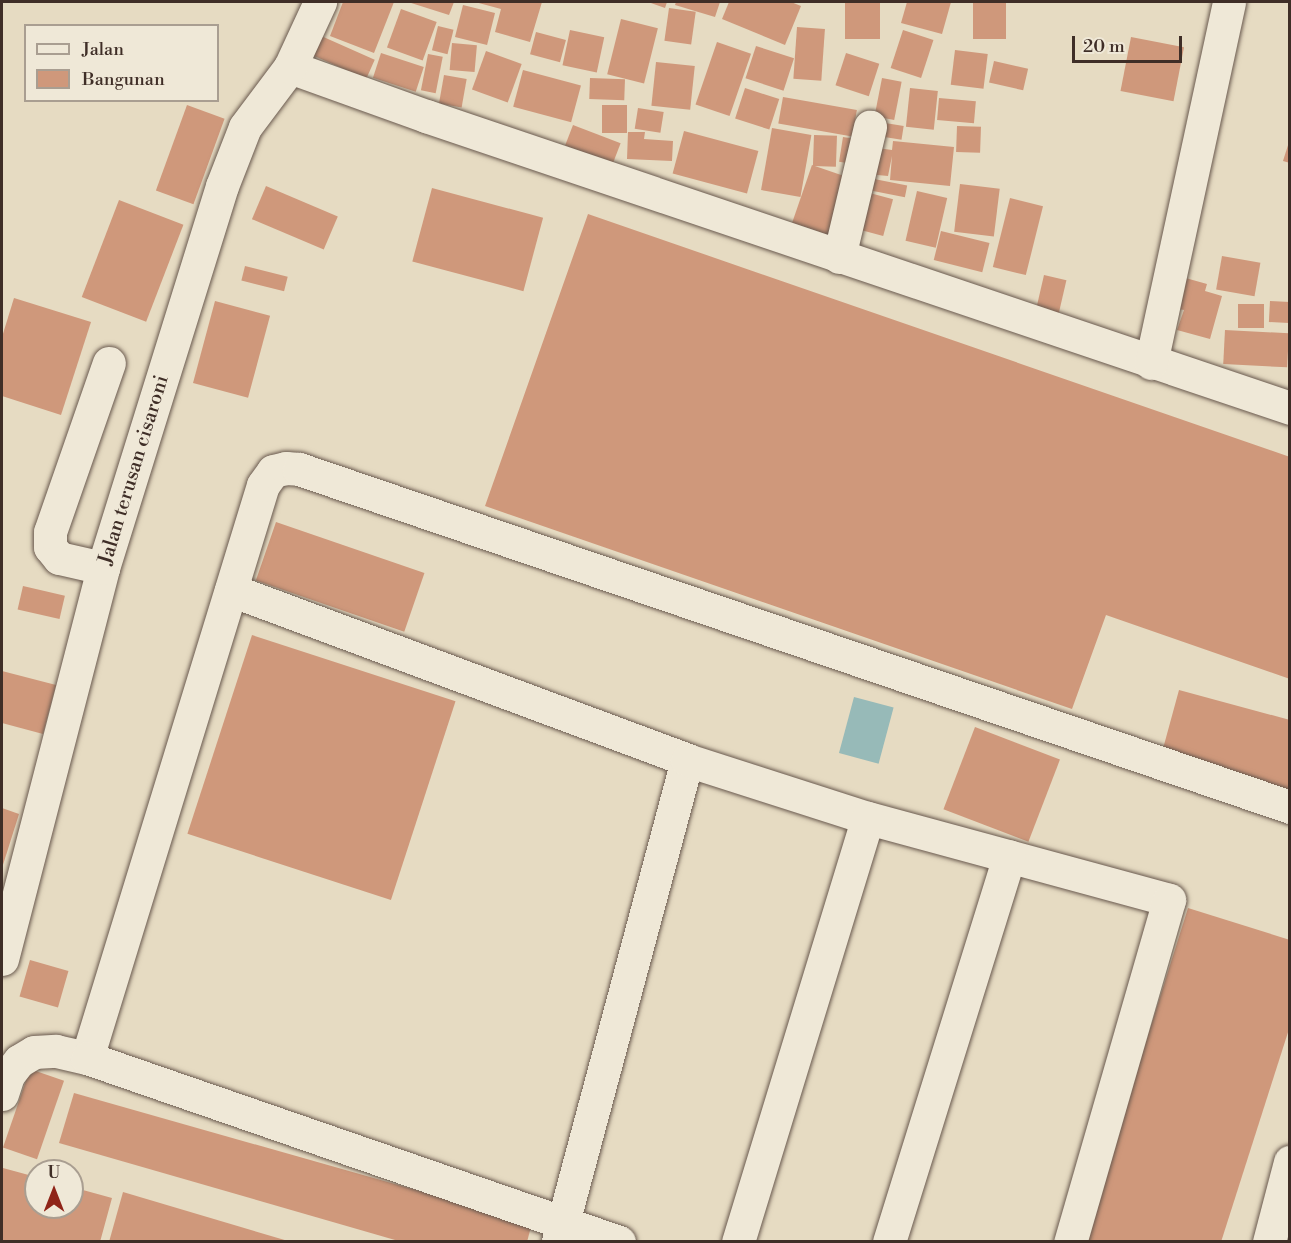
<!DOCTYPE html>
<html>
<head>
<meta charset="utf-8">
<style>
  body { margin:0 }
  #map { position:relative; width:1291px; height:1243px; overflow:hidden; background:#e6dbc2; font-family:"Libre Bodoni",serif }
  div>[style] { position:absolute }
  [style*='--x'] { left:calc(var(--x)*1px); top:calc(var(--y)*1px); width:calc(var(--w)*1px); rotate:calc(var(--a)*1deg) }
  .water>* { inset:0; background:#97bab8; transform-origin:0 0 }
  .building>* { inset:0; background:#cf987b; transform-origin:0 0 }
  .roads { filter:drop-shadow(0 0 2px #69594e) drop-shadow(0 0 2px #69594e) }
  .minor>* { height:33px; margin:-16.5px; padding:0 16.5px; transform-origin:16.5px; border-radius:16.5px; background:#efe8d7 }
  span { translate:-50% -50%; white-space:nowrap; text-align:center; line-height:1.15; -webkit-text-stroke:5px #efe8d7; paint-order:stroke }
  .street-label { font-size:20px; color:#3f2e27 }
  .frame { position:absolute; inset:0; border:3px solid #3f2e27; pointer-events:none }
  .legend { position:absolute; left:24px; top:24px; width:195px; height:78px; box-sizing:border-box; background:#efe8d7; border:2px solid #a99e91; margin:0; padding:8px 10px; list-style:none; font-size:18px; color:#3f2e27 }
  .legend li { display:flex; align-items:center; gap:12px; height:30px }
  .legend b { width:30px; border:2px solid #a99e91 }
  .north { position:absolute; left:24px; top:1159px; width:60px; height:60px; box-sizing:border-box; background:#efe8d7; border:2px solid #a99e91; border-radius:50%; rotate:0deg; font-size:16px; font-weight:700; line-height:24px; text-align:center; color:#3f2e27 }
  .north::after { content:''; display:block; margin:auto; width:21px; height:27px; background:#8f2418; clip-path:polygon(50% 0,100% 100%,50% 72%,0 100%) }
  .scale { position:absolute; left:1072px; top:36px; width:110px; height:27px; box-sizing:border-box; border:3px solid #3f2e27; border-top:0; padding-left:8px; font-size:18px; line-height:21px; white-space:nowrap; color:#3f2e27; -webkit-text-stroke:4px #efe8d7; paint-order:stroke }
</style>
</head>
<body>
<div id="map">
  <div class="water">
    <div style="left:854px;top:697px;width:41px;height:58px;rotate:15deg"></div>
  </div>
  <div class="building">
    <div style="clip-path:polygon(343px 2px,394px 2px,374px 53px,330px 36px)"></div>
    <div style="clip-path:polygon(408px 2px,454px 2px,449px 15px)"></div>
    <div style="clip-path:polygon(475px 2px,542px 2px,530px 42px,495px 32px,501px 9px)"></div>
    <div style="clip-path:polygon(648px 2px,667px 2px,665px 8px)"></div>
    <div style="clip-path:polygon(676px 2px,720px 2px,715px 17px,675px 5px)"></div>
    <div style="clip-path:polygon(729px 2px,791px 2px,801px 6px,785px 45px,722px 19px)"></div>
    <div style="left:845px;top:2px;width:35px;height:37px"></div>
    <div style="clip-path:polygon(907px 2px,951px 2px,942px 34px,901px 23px)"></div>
    <div style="left:973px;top:2px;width:33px;height:37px"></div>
    <div style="left:463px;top:5px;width:33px;height:33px;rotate:14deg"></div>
    <div style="left:669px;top:8px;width:27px;height:33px;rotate:8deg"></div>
    <div style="left:401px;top:9px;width:38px;height:41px;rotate:20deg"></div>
    <div style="left:621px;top:19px;width:38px;height:57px;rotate:14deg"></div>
    <div style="left:438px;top:26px;width:16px;height:25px;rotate:14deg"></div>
    <div style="left:797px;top:27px;width:28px;height:52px;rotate:4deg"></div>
    <div style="left:570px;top:30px;width:35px;height:36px;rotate:12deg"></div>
    <div style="left:903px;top:30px;width:32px;height:40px;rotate:18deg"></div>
    <div style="left:536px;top:32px;width:31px;height:23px;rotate:15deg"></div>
    <div style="left:319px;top:35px;width:61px;height:21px;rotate:24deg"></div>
    <div style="left:1131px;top:37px;width:54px;height:55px;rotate:11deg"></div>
    <div style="left:717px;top:42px;width:36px;height:66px;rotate:19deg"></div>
    <div style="left:452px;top:43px;width:25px;height:27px;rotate:5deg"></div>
    <div style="left:756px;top:46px;width:40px;height:34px;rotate:18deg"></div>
    <div style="left:955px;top:50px;width:33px;height:35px;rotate:7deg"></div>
    <div style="left:486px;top:51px;width:38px;height:41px;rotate:20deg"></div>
    <div style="left:381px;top:53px;width:45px;height:26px;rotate:18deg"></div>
    <div style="left:846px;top:53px;width:35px;height:34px;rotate:18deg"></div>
    <div style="left:428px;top:54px;width:15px;height:37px;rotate:11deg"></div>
    <div style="left:994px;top:61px;width:35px;height:22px;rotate:13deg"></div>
    <div style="left:656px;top:62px;width:39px;height:44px;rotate:6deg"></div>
    <div style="left:523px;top:70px;width:60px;height:38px;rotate:15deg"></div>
    <div style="left:444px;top:75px;width:23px;height:29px;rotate:10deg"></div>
    <div style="left:590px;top:78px;width:35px;height:21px;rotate:2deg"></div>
    <div style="left:882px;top:78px;width:20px;height:39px;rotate:11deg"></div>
    <div style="left:745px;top:88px;width:36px;height:32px;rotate:18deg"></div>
    <div style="left:910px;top:88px;width:28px;height:39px;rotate:6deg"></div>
    <div style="left:783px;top:97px;width:75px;height:27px;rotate:10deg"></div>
    <div style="left:939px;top:98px;width:37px;height:22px;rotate:5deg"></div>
    <div style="left:187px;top:105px;width:40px;height:91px;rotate:20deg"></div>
    <div style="left:602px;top:105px;width:25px;height:28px"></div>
    <div style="left:638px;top:108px;width:26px;height:21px;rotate:9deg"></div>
    <div style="left:879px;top:122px;width:25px;height:14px;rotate:9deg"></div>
    <div style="left:573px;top:125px;width:51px;height:22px;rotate:21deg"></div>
    <div style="left:957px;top:126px;width:24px;height:26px;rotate:2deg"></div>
    <div style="left:772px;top:128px;width:40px;height:63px;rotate:10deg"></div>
    <div style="left:684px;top:131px;width:77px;height:44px;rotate:15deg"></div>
    <div style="clip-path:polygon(628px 132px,645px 132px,644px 139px,673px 141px,672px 161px,627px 159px)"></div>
    <div style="left:814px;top:135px;width:23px;height:31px;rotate:2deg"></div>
    <div style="left:843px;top:137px;width:19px;height:25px;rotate:9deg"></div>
    <div style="clip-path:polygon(893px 141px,954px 147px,950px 186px,890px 180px,892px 156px,888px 176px,867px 174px,870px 147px,892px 150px)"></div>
    <div style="clip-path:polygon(1289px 142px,1290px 142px,1290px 163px,1283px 161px)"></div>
    <div style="left:812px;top:165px;width:40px;height:61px;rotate:19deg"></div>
    <div style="left:864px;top:177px;width:44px;height:12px;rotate:11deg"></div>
    <div style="left:960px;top:184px;width:40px;height:48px;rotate:7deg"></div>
    <div style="left:266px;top:186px;width:78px;height:36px;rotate:23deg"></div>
    <div style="left:432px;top:188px;width:115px;height:76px;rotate:15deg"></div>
    <div style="left:917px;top:191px;width:31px;height:51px;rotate:13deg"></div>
    <div style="left:866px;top:192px;width:28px;height:38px;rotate:15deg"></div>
    <div style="left:1010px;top:198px;width:34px;height:71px;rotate:14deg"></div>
    <div style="left:119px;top:200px;width:69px;height:104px;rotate:21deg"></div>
    <div style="clip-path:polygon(588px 214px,1290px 457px,1290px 679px,1106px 615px,1072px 709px,485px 506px)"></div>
    <div style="left:941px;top:231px;width:50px;height:30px;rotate:14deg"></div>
    <div style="left:1222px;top:256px;width:39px;height:34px;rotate:10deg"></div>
    <div style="left:245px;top:266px;width:44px;height:15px;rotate:14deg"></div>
    <div style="left:1044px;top:275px;width:23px;height:34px;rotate:13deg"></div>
    <div style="clip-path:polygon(1182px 277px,1207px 284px,1205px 291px,1222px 296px,1210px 339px,1177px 330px,1184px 310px,1174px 308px)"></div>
    <div style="clip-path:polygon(14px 298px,91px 322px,61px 415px,2px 396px,2px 337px)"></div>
    <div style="left:215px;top:301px;width:57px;height:85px;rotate:15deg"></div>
    <div style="left:1270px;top:301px;width:20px;height:21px;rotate:3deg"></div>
    <div style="left:1238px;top:304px;width:26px;height:24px"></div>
    <div style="left:1225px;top:330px;width:64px;height:34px;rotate:3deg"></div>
    <div style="left:276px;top:522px;width:157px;height:62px;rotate:19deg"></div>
    <div style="left:23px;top:586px;width:43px;height:24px;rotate:13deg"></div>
    <div style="left:252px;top:635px;width:214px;height:209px;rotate:18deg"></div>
    <div style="clip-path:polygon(2px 671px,56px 685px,43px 734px,2px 723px)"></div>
    <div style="clip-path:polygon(1179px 690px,1290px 720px,1290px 790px,1161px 756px)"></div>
    <div style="left:975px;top:727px;width:91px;height:88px;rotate:21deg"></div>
    <div style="clip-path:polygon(2px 808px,19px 814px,2px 868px)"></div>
    <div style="clip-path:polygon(1188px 908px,1290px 940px,1290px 1026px,1221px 1242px,1083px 1242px)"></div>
    <div style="left:30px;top:960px;width:40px;height:38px;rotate:16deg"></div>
    <div style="left:30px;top:1069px;width:36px;height:83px;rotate:19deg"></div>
    <div style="clip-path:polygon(74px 1093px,532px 1223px,527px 1242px,402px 1242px,59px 1143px)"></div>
    <div style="clip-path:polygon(3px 1168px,36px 1177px,36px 1207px,72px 1207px,72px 1187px,112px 1198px,100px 1242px,2px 1242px)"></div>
    <div style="clip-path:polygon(123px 1192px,288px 1241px,288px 1242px,109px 1242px)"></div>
  </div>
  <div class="roads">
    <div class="minor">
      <div style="--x:290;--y:67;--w:145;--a:19.8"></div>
      <div style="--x:426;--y:116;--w:912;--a:18.67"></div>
      <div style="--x:839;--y:257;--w:134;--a:-76.6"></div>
      <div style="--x:1151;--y:363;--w:369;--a:-77.8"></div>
      <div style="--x:103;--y:568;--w:45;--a:-167.2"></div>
      <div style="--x:59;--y:558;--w:14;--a:-129"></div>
      <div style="--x:50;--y:547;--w:15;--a:-90"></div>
      <div style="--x:50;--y:532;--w:179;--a:-70.8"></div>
      <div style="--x:231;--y:590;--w:487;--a:20.4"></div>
      <div style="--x:687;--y:760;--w:499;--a:105"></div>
      <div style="--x:687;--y:760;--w:190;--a:17.8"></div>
      <div style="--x:868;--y:818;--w:312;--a:15.2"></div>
      <div style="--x:1169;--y:900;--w:356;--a:106.1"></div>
      <div style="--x:2;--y:959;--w:404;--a:-75.5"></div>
      <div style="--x:103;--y:568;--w:400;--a:-72.7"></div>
      <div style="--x:222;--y:186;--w:63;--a:-68.7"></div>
      <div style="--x:245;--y:127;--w:75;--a:-53.1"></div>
      <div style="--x:290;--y:67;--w:72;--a:-65.2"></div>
      <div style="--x:87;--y:1058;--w:599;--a:-72.93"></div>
      <div style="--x:263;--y:485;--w:17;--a:-54"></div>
      <div style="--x:273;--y:471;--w:13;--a:-13"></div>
      <div style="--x:286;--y:468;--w:13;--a:4"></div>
      <div style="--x:299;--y:469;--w:1047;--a:18.83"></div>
      <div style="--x:2;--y:1094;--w:20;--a:-72"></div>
      <div style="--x:8;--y:1075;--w:18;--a:-52"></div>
      <div style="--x:19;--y:1061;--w:17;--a:-31"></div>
      <div style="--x:34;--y:1052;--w:22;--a:-3"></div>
      <div style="--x:56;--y:1051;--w:32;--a:13"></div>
      <div style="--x:87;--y:1058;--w:563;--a:19.08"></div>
      <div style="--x:738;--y:1242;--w:443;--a:-73"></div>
      <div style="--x:889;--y:1242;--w:404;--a:-72.7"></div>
      <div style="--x:1269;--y:1242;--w:83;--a:-75.3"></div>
    </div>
  </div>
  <div class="street-label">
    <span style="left:134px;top:470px;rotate:-73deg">Jalan terusan cisaroni</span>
  </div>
  <div class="frame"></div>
  <ul class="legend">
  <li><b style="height:8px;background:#efe8d7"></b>Jalan</li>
  <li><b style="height:16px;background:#cf987b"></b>Bangunan</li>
  </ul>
  <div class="north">U</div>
  <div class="scale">20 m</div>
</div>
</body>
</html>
